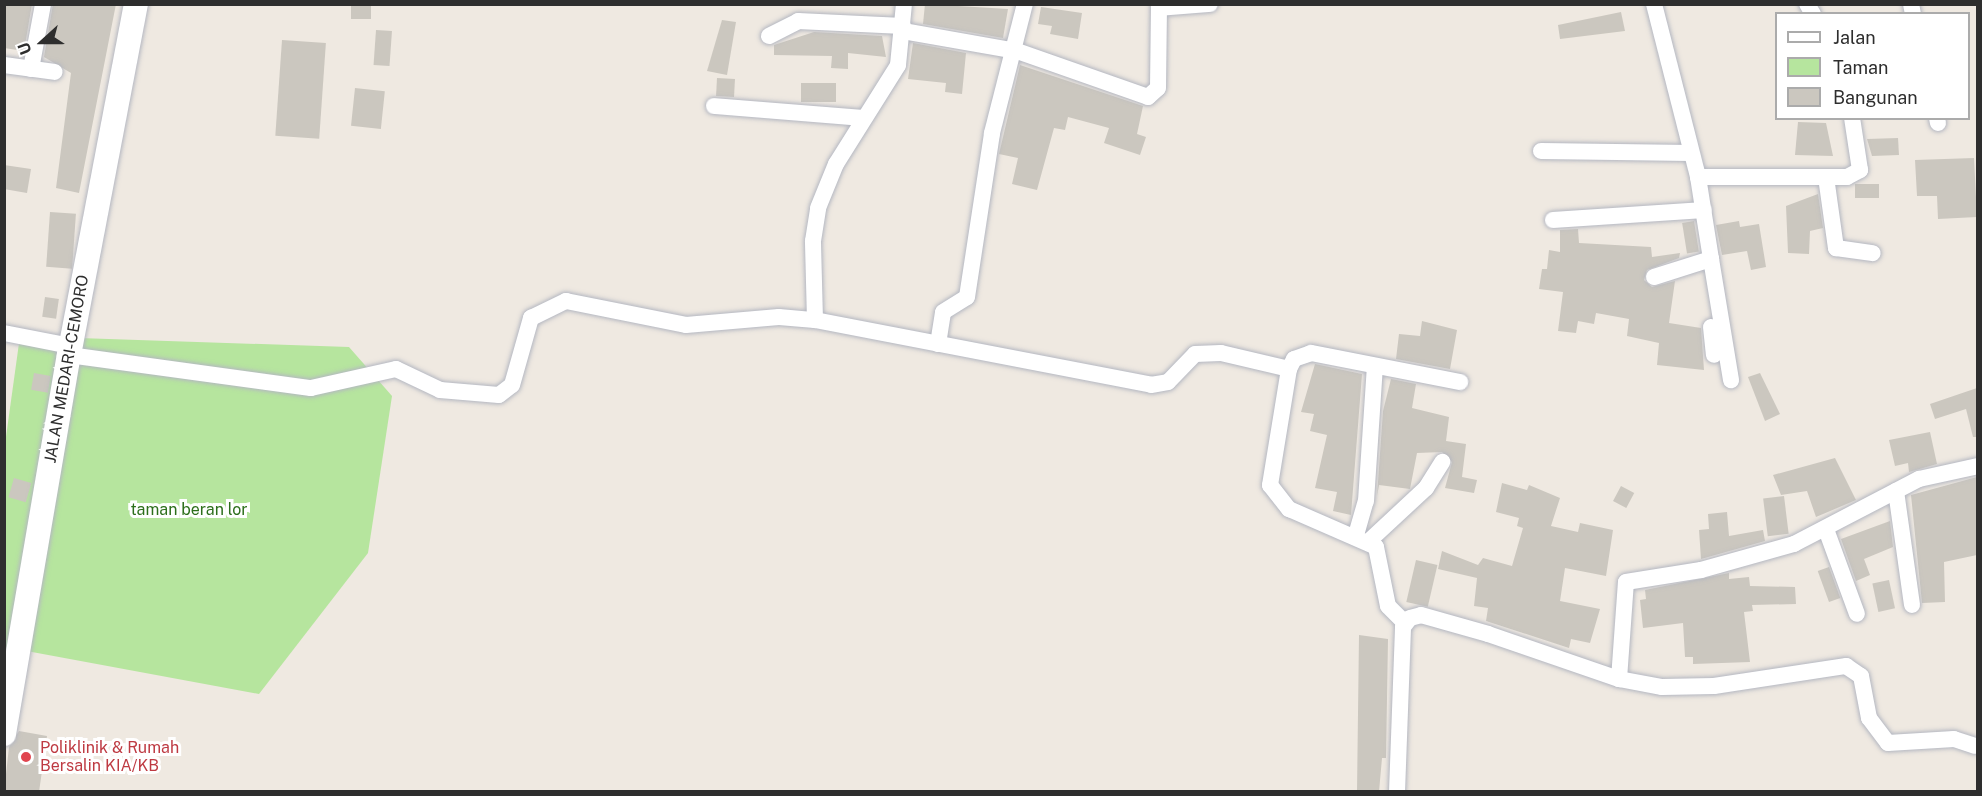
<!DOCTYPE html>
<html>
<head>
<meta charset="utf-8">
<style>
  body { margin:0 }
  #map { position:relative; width:1982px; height:796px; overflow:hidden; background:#efe9e1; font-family:"Public Sans",sans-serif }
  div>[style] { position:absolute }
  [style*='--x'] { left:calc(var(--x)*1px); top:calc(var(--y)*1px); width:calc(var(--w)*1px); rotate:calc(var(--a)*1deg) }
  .green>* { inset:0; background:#b6e59e }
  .building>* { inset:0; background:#cbc7bf; transform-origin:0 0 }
  .roads { filter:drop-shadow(0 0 2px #b4b7c1) drop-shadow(0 0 2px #b4b7c1) }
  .street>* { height:16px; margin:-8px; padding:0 8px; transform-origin:8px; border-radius:8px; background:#fff }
  .secondary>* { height:24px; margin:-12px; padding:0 12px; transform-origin:12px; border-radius:12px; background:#fff }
  .dots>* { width:16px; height:16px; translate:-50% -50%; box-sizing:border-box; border:3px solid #fff; border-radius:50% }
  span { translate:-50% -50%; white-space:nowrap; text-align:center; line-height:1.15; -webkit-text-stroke:6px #fff; paint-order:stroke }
  .street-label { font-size:16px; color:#2e2e2e }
  .park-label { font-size:16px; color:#2c6e1b }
  .health-label { font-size:16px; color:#be3a42 }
  .left { translate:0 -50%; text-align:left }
  .frame { position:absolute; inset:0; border:6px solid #2e2e2e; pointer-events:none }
  .legend { position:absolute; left:1775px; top:12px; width:195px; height:108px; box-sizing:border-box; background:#fff; border:2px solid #ababab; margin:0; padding:8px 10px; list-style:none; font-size:18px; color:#2e2e2e }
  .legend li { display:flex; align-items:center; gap:12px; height:30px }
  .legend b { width:30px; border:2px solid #ababab }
  .north { position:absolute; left:12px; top:12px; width:60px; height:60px; -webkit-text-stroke:4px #fff; paint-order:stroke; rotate:249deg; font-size:16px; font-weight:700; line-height:24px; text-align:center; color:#2e2e2e }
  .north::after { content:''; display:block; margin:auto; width:21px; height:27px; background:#2e2e2e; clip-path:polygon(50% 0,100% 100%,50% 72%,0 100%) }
</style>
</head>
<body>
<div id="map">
  <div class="green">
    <div style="clip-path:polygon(20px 336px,349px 347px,392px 396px,368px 553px,259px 694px,5px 647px,5px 444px)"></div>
  </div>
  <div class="building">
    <div style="clip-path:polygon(4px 4px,32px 4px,24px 51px,4px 48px)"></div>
    <div style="clip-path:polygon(53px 4px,116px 4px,79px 193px,56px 188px,71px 73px,44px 57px)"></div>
    <div style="left:351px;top:4px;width:20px;height:15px"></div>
    <div style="clip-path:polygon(925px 4px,1008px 9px,1003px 38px,923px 24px)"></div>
    <div style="clip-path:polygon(1041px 7px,1082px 13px,1078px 39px,1050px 34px,1052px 26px,1038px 24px)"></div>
    <div style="clip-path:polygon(1621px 12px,1625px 31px,1560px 39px,1558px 25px)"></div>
    <div style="clip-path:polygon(722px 20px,736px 22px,727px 75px,707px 71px)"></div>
    <div style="left:376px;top:30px;width:16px;height:35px;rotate:4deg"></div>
    <div style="clip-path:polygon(814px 32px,882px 36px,886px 57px,848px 53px,848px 69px,831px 68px,832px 56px,774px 55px,774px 45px)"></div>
    <div style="left:282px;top:40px;width:44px;height:96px;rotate:4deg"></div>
    <div style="clip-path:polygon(913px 43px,966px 53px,962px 94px,945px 92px,946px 83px,908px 79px)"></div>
    <div style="clip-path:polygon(1020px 65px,1143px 106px,1137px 134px,1146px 137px,1140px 155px,1104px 143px,1109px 128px,1068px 117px,1065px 130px,1054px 128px,1037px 190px,1012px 184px,1018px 158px,999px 154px)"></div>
    <div style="left:717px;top:78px;width:18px;height:18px;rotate:3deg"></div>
    <div style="left:801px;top:83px;width:35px;height:19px"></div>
    <div style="left:355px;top:88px;width:30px;height:38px;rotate:6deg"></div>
    <div style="clip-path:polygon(1798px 122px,1826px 123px,1833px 156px,1795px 155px)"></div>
    <div style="clip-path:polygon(1898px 138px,1899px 155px,1872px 156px,1867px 139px)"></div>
    <div style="clip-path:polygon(1974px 158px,1977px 217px,1938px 219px,1937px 196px,1917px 196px,1915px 160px)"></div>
    <div style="clip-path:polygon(4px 165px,31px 169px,27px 193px,4px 189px)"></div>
    <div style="left:1879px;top:184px;width:14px;height:24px;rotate:90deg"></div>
    <div style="clip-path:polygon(1818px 194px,1823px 228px,1810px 231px,1809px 254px,1788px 253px,1786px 206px)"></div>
    <div style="left:50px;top:212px;width:26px;height:55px;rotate:4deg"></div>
    <div style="left:1694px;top:221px;width:31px;height:12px;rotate:81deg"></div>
    <div style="clip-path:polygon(1739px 221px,1740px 227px,1759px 224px,1766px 267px,1751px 270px,1747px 251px,1722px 255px,1716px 225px)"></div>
    <div style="clip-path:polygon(1578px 229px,1579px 243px,1651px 247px,1652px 257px,1680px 253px,1679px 258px,1647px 270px,1644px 280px,1652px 287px,1675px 281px,1669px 323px,1701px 328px,1704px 370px,1657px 365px,1659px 343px,1627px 336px,1629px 319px,1596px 313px,1594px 324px,1578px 321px,1576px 333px,1558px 331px,1563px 292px,1539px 289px,1542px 269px,1547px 269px,1549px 250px,1560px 252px,1560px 230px)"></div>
    <div style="left:45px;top:297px;width:14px;height:20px;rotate:8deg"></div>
    <div style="clip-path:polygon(1422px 321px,1457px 330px,1450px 369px,1396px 359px,1399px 334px,1420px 336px)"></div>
    <div style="clip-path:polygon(1315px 364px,1362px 374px,1351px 515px,1333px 511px,1337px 492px,1315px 488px,1327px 435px,1310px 431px,1314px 414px,1301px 412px)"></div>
    <div style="left:34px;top:373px;width:17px;height:17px;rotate:10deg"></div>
    <div style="clip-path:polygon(1760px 373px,1780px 414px,1765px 421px,1748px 377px)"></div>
    <div style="clip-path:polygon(1391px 379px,1416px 384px,1412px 408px,1449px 417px,1446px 441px,1466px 444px,1462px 477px,1477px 480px,1474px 493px,1445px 488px,1452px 462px,1442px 452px,1417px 453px,1410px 489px,1379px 485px,1377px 496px,1383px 411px)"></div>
    <div style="clip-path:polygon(1977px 388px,1977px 437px,1973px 437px,1966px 409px,1935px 419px,1930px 404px)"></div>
    <div style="clip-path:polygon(1930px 432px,1937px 464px,1909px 472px,1908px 463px,1895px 466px,1889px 440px)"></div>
    <div style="clip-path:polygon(1835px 458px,1856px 500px,1816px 517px,1807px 491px,1781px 495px,1773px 475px)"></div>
    <div style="clip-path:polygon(1977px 477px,1977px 555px,1944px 562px,1945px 602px,1922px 603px,1911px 495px)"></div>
    <div style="left:14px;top:478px;width:18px;height:20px;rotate:16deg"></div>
    <div style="clip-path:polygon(1502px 483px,1527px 490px,1529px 485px,1560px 498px,1551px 526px,1578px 532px,1580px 523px,1613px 530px,1606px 576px,1565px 568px,1560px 601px,1600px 609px,1590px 643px,1571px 639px,1569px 648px,1486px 621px,1488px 608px,1474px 606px,1477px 578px,1438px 569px,1442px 551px,1478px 565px,1483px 558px,1512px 566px,1523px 528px,1517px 526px,1519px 518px,1496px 512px)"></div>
    <div style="left:1621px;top:486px;width:15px;height:17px;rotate:28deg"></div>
    <div style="left:1784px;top:496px;width:38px;height:21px;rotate:83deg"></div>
    <div style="clip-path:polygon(1727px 512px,1729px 536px,1763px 530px,1765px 541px,1701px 559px,1699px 530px,1709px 529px,1708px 514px)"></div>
    <div style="clip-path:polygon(1890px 521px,1893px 547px,1864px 559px,1870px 575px,1856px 581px,1841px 539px)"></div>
    <div style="left:1416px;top:560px;width:22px;height:43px;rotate:13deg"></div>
    <div style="left:1829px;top:567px;width:33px;height:12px;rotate:70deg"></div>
    <div style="clip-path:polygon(1729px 573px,1729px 579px,1749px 577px,1750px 586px,1795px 587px,1796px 604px,1752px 605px,1753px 611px,1744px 612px,1750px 662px,1693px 664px,1693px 657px,1685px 657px,1683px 623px,1643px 628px,1640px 600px,1646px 599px,1645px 590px)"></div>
    <div style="left:1889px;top:580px;width:29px;height:17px;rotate:78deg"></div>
    <div style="clip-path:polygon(1359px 635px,1388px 639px,1386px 758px,1382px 758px,1379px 792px,1357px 792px)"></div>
    <div style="clip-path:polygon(19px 731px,47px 736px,39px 792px,4px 792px,9px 747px)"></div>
  </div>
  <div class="roads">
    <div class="street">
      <div style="--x:1654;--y:4;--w:179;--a:75.7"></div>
      <div style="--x:1698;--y:177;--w:149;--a:0"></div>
      <div style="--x:1847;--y:177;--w:15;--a:-28"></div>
      <div style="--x:1860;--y:170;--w:53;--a:-98.7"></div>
      <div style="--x:1807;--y:4;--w:12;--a:59"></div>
      <div style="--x:1911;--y:4;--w:10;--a:79"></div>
      <div style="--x:1159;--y:8;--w:51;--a:-4.5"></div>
      <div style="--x:903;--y:31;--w:116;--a:10"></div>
      <div style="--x:1017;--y:51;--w:139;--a:19.3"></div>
      <div style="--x:1148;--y:97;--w:13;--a:-42"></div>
      <div style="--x:1158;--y:88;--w:84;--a:-89.3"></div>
      <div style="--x:769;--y:36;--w:33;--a:-27"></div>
      <div style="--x:798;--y:21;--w:105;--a:2.7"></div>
      <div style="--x:4;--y:65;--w:51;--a:7.8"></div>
      <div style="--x:31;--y:69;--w:66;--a:-79.5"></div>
      <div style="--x:714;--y:106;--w:148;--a:4.6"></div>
      <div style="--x:1937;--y:118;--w:5;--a:79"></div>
      <div style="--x:1541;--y:151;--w:150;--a:0.8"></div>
      <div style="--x:1826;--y:177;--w:72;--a:82"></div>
      <div style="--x:1836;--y:248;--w:37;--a:8"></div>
      <div style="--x:1553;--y:220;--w:151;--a:-3.8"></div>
      <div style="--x:1711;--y:259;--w:123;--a:80.6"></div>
      <div style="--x:1654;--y:277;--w:60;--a:-17.5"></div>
      <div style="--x:1711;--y:259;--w:83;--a:-99"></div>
      <div style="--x:815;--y:320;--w:79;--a:-91.5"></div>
      <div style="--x:813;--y:241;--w:33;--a:-81"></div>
      <div style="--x:818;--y:208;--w:48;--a:-67.8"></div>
      <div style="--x:836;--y:164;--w:117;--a:-57.9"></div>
      <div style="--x:898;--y:65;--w:61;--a:-84.4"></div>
      <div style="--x:1711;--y:327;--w:28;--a:84"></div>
      <div style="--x:4;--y:333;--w:67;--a:11.1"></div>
      <div style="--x:938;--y:344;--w:32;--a:-81"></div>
      <div style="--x:943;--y:312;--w:28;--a:-32"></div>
      <div style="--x:967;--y:297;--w:166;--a:-81.3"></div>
      <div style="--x:992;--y:133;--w:133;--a:-75.7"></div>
      <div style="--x:69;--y:355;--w:244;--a:7.8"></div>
      <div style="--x:311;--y:388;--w:87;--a:-12.6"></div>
      <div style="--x:396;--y:369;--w:49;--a:25.5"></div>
      <div style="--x:440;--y:390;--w:59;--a:4.8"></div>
      <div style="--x:499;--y:395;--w:16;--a:-38"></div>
      <div style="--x:512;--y:385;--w:70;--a:-74.2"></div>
      <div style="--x:531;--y:318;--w:39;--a:-26"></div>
      <div style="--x:566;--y:301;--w:122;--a:11.3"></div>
      <div style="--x:686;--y:325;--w:93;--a:-4.9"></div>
      <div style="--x:779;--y:317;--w:36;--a:5"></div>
      <div style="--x:815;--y:320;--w:342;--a:10.9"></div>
      <div style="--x:1151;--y:385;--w:17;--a:-10"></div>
      <div style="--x:1168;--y:382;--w:39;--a:-46"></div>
      <div style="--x:1195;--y:354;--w:26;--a:-2"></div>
      <div style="--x:1221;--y:353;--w:70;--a:13.2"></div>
      <div style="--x:1289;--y:369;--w:118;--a:99.3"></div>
      <div style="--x:1270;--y:485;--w:31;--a:52"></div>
      <div style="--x:1289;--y:509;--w:95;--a:23.6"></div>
      <div style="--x:1376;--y:547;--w:60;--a:78.5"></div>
      <div style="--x:1388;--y:606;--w:24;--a:45"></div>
      <div style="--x:1289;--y:369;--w:11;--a:-63"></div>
      <div style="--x:1294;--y:359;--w:18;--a:-19"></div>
      <div style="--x:1311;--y:353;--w:152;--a:11"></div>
      <div style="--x:1896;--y:491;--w:115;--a:82"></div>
      <div style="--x:1827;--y:532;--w:87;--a:69.9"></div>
      <div style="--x:1356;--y:535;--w:35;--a:-74"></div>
      <div style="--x:1366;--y:501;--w:135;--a:-86.2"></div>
      <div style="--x:1369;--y:541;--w:78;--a:-42.9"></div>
      <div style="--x:1426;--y:488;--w:31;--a:-58"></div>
      <div style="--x:1619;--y:679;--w:44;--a:10.5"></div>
      <div style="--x:1662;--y:687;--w:52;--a:-1.1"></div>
      <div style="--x:1714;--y:686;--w:134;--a:-8.6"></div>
      <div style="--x:1846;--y:666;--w:18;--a:34"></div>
      <div style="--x:1861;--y:676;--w:43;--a:79.2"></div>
      <div style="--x:1869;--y:718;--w:31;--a:53"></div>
      <div style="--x:1888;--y:743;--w:66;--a:-3.5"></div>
      <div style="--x:1954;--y:739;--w:22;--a:18"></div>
      <div style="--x:1397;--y:792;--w:165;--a:-87.9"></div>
      <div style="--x:1403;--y:627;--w:11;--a:-52"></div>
      <div style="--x:1410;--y:618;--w:11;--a:-15"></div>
      <div style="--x:1421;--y:615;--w:70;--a:15.8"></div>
      <div style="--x:1488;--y:634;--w:139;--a:19"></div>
      <div style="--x:1619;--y:679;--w:97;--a:-85.9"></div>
      <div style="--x:1626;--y:582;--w:76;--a:-9.1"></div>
      <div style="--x:1701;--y:570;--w:97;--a:-15.6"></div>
      <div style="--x:1794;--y:544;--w:141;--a:-27.5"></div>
      <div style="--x:1919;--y:479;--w:60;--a:-12.4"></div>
    </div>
    <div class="secondary">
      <div style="--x:4;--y:734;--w:385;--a:-80.3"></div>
      <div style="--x:69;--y:355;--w:357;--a:-79.2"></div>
    </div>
  </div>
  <div class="dots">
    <div style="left:26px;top:757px;background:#e0444e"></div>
  </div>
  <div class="street-label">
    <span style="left:67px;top:369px;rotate:-80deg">JALAN MEDARI-CEMORO</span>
  </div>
  <div class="park-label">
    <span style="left:189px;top:510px">taman beran lor</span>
  </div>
  <div class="health-label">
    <span class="left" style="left:40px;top:757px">Poliklinik &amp; Rumah<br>Bersalin KIA/KB</span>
  </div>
  <div class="frame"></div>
  <ul class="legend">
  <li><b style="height:8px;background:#fff"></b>Jalan</li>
  <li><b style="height:16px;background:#b6e59e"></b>Taman</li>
  <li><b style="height:16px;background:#cbc7bf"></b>Bangunan</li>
  </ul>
  <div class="north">U</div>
</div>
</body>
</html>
